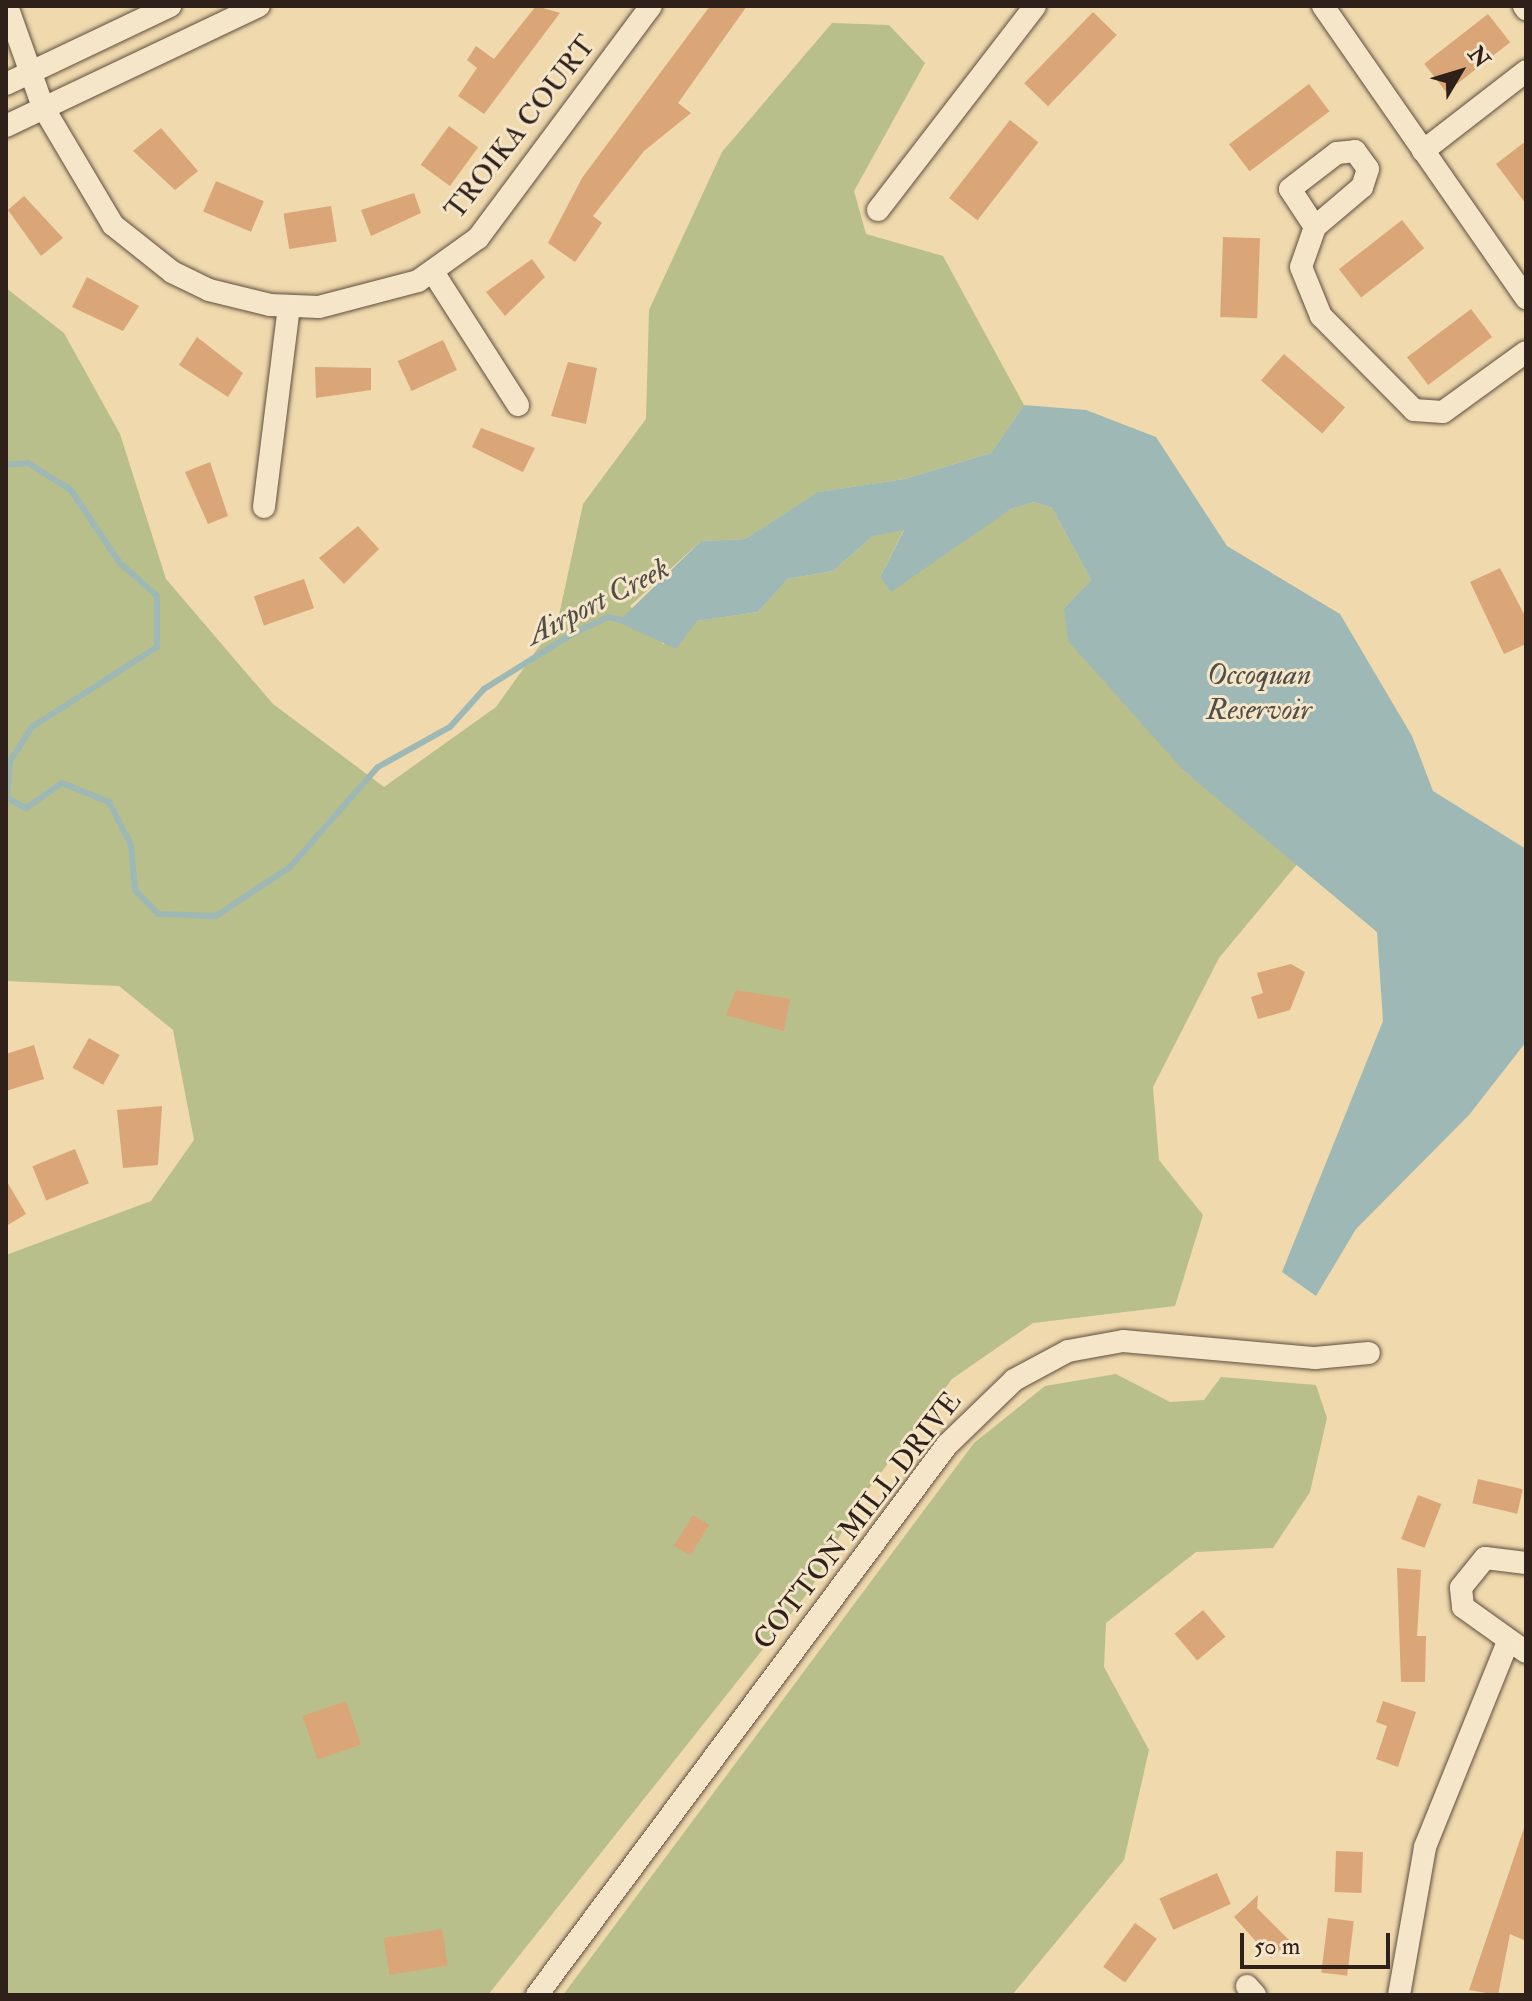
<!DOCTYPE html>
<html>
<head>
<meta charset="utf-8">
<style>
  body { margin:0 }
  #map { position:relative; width:1532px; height:2001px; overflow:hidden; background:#efd9ad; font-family:"IM FELL Double Pica",serif }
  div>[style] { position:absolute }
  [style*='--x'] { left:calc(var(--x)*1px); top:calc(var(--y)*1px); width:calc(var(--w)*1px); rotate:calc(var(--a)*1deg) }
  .green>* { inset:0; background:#b8bf8a }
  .water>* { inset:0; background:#9eb8b5 }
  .stream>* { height:6px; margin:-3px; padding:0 3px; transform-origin:3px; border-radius:3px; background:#9eb8b5 }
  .building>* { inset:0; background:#daa577; transform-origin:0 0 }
  .roads { filter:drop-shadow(0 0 2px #604e3f) drop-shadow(0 0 2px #604e3f) }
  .minor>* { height:22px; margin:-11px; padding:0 11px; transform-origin:11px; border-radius:11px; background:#f5e6ca }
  span { translate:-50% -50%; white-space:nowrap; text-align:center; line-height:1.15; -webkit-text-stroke:6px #f5e6ca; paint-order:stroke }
  .street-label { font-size:28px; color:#30201a }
  .water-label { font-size:30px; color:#514e48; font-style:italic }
  .frame { position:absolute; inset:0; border:8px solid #30201a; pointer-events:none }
  .north { position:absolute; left:1420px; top:32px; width:80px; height:80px; -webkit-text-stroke:6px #f5e6ca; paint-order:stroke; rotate:52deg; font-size:22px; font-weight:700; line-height:32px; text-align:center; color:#30201a }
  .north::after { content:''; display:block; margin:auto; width:28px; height:36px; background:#30201a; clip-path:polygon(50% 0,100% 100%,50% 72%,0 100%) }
  .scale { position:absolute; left:1240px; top:1933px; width:150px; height:36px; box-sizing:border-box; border:4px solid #30201a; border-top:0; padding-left:10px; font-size:24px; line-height:28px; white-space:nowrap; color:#30201a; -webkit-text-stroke:6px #f5e6ca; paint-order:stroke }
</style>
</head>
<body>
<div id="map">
  <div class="green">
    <div style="clip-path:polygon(832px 23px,889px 25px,925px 63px,854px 191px,866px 234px,943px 256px,1024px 405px,991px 453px,904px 479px,819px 492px,745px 539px,701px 541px,630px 606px,663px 644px,673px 644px,697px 621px,758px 612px,788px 579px,833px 571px,873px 536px,904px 529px,880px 577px,911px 573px,1011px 509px,1034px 502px,1052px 508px,1091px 580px,1064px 608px,1184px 771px,1298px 863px,1219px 958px,1153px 1087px,1159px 1160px,1203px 1215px,1175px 1306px,1033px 1323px,952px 1379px,858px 1503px,810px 1590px,488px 1995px,6px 1995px,6px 1255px,151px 1201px,194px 1140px,173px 1030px,119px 986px,6px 981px,6px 288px,64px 333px,120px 434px,166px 579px,273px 704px,384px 787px,496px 707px,558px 620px,583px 504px,646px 419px,649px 310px,722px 152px)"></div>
    <div style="clip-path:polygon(1116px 1374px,1170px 1402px,1204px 1400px,1221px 1377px,1316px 1385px,1327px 1418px,1310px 1492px,1273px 1548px,1196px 1552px,1106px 1623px,1104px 1667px,1149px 1750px,1124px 1860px,1012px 1995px,563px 1995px,974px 1443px,1045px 1386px)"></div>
  </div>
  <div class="water">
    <div style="clip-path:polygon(1024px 405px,1086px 410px,1156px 437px,1227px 546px,1340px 614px,1412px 736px,1433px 791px,1526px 849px,1526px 1042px,1469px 1115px,1356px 1229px,1316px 1296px,1282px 1272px,1383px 1021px,1377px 932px,1184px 771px,1068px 641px,1064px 608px,1091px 580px,1052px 508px,1034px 502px,1011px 509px,891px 592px,880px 577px,904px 530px,873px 536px,833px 571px,788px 579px,758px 612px,697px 621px,676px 649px,618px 622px,701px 541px,745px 539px,818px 492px,904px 479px,991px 453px)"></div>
  </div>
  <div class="stream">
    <div style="--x:6;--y:465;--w:22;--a:-5"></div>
    <div style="--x:28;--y:463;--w:51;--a:32.1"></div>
    <div style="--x:71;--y:490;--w:87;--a:56.3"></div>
    <div style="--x:119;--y:562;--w:51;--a:41.8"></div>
    <div style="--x:157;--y:596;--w:51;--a:90"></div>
    <div style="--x:157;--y:647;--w:148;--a:147.4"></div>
    <div style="--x:32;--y:727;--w:40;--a:122.9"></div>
    <div style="--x:10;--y:761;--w:37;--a:95"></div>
    <div style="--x:7;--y:798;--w:21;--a:28"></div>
    <div style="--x:26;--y:808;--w:44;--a:-34.8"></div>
    <div style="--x:62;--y:783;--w:51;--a:22"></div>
    <div style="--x:109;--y:802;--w:48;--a:62.9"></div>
    <div style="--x:131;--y:845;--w:45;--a:84.9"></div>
    <div style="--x:135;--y:890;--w:33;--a:46"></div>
    <div style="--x:158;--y:914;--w:58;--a:2"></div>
    <div style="--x:216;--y:916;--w:89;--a:-33.5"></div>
    <div style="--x:290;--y:867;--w:133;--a:-48.7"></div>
    <div style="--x:378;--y:767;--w:82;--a:-29.1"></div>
    <div style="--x:450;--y:727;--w:51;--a:-48.2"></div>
    <div style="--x:484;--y:689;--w:104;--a:-32"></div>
    <div style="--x:572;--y:634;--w:40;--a:-25"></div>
    <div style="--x:608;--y:617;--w:14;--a:12"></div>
  </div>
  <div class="building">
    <div style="clip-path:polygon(536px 6px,560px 13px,484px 114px,458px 96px,477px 68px,467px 60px,476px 46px,494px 59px)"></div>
    <div style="clip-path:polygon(710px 6px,747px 6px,678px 103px,691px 113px,644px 151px,593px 216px,602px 223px,575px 262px,548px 243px,582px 178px)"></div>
    <div style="left:1093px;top:12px;width:33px;height:99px;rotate:44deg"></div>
    <div style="left:1488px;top:14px;width:36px;height:81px;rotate:52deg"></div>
    <div style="left:1309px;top:84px;width:34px;height:100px;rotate:53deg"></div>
    <div style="left:1010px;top:120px;width:36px;height:99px;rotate:38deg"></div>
    <div style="left:449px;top:126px;width:36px;height:48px;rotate:36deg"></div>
    <div style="clip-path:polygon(161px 128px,198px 171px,175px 190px,133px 151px)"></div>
    <div style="clip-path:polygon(1526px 141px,1526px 204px,1496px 164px)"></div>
    <div style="left:216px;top:181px;width:52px;height:33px;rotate:23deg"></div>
    <div style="clip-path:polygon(414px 193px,421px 213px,371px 236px,361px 210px)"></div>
    <div style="clip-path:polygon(24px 196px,63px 238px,41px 256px,8px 210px)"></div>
    <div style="left:331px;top:206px;width:36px;height:48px;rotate:81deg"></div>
    <div style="left:1402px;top:220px;width:36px;height:80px;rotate:52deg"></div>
    <div style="left:1223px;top:237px;width:37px;height:80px;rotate:2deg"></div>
    <div style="clip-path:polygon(532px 259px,545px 277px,505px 316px,486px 292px)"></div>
    <div style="clip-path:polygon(87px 277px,139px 306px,123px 331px,72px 307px)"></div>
    <div style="left:1471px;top:309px;width:35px;height:80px;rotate:53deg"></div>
    <div style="clip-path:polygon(197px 337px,243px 373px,228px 397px,179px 365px)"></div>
    <div style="left:443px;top:340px;width:33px;height:50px;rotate:65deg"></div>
    <div style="left:1284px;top:354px;width:81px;height:35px;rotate:41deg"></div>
    <div style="clip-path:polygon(568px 362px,597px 368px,586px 424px,551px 416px)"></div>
    <div style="clip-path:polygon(315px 367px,371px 368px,371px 390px,316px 398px)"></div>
    <div style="clip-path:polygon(481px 428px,535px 448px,523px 472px,472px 447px)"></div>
    <div style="clip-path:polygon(210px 462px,228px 516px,208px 524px,185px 472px)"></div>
    <div style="clip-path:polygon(358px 526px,379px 549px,344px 584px,319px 558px)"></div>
    <div style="clip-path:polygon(1500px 568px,1526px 618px,1526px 644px,1504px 654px,1470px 582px)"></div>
    <div style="left:304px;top:579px;width:31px;height:53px;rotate:71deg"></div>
    <div style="clip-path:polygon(1291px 964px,1305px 972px,1290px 1010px,1258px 1019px,1251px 997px,1263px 993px,1257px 973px)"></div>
    <div style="clip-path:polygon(736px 990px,790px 999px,784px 1031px,726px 1015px)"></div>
    <div style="left:89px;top:1038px;width:35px;height:34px;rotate:29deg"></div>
    <div style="clip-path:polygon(34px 1045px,44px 1079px,6px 1091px,6px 1054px)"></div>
    <div style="clip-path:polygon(162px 1106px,158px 1165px,123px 1168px,117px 1110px)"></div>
    <div style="left:75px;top:1149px;width:37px;height:46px;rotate:68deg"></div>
    <div style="clip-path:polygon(6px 1180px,26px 1214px,6px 1226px)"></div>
    <div style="left:1478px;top:1479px;width:46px;height:25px;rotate:13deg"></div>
    <div style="left:1418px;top:1495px;width:25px;height:47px;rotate:21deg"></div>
    <div style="left:693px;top:1515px;width:19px;height:36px;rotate:32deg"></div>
    <div style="clip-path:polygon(1397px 1568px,1421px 1570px,1417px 1636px,1426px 1636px,1425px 1682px,1401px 1682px)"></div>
    <div style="left:1203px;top:1610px;width:35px;height:37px;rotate:50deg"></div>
    <div style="left:346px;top:1701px;width:46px;height:46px;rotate:71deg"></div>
    <div style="clip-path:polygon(1383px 1701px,1416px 1712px,1398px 1767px,1376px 1759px,1387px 1726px,1376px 1722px)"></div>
    <div style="clip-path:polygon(1526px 1822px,1526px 1941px,1510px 1934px,1498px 1995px,1469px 1990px)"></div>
    <div style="left:1336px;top:1851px;width:27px;height:41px;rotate:2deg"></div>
    <div style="left:1217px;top:1873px;width:34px;height:63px;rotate:66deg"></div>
    <div style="clip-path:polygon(1258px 1895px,1257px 1908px,1290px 1941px,1271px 1958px,1234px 1917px)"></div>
    <div style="left:1328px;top:1918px;width:26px;height:55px;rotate:7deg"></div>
    <div style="left:1135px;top:1923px;width:27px;height:54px;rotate:36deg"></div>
    <div style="left:442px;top:1929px;width:37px;height:59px;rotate:81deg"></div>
  </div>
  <div class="roads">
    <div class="minor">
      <div style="--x:7;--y:6;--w:107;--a:70.4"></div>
      <div style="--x:43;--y:107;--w:137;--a:59.3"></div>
      <div style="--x:113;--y:225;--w:75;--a:38.5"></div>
      <div style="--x:172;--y:272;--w:41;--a:25.9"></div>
      <div style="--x:209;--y:290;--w:63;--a:13.8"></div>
      <div style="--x:270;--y:305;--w:49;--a:2.3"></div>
      <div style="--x:319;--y:307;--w:102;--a:-14.7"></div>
      <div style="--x:418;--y:281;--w:74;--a:-35.6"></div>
      <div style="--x:478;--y:238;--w:289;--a:-53.3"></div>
      <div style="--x:1323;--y:6;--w:356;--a:55.2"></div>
      <div style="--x:1524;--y:6;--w:4;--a:56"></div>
      <div style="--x:6;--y:84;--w:182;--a:-25.4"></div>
      <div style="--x:6;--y:126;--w:280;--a:-25.4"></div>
      <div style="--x:1355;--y:151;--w:22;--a:54"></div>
      <div style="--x:1368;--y:169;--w:19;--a:108"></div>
      <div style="--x:1362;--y:187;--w:62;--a:139.6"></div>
      <div style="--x:1315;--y:227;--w:45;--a:-123.3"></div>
      <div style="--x:1290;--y:189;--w:59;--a:-37.5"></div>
      <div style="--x:1337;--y:153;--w:18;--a:-6"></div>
      <div style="--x:1423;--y:151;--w:130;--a:-37.8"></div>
      <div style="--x:878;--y:210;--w:257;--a:-52.4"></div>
      <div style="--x:1315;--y:227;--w:42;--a:109.3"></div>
      <div style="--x:1301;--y:267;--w:53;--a:67.8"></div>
      <div style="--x:1321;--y:316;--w:132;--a:45.3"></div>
      <div style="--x:1414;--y:410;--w:29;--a:4"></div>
      <div style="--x:1443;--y:412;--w:102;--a:-35.9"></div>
      <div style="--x:433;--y:272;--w:158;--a:57.4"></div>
      <div style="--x:264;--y:507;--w:202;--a:-82.9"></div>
      <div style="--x:1526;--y:1563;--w:41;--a:-173"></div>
      <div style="--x:1485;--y:1558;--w:38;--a:129"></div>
      <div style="--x:1461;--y:1588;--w:19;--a:84"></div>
      <div style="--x:1463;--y:1607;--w:77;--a:35.5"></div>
      <div style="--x:1247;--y:1986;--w:12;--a:48"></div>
      <div style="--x:537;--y:1995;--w:686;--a:-53.3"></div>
      <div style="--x:947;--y:1445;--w:93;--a:-44.1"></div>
      <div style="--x:1014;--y:1380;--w:61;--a:-28.2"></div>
      <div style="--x:1068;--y:1351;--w:56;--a:-10.3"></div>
      <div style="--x:1123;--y:1341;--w:193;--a:5.1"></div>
      <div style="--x:1315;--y:1358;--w:54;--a:-5.3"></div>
      <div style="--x:1399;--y:1995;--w:150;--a:-80"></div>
      <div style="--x:1425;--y:1847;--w:219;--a:-68"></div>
    </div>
  </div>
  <div class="street-label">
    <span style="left:521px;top:128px;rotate:-52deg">TROIKA COURT</span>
    <span style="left:858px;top:1521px;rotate:-52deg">COTTON MILL DRIVE</span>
  </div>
  <div class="water-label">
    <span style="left:598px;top:602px;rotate:-27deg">Airport Creek</span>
    <span style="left:1259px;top:692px">Occoquan<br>Reservoir</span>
  </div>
  <div class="frame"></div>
  <div class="north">N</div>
  <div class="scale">50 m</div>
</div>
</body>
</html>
